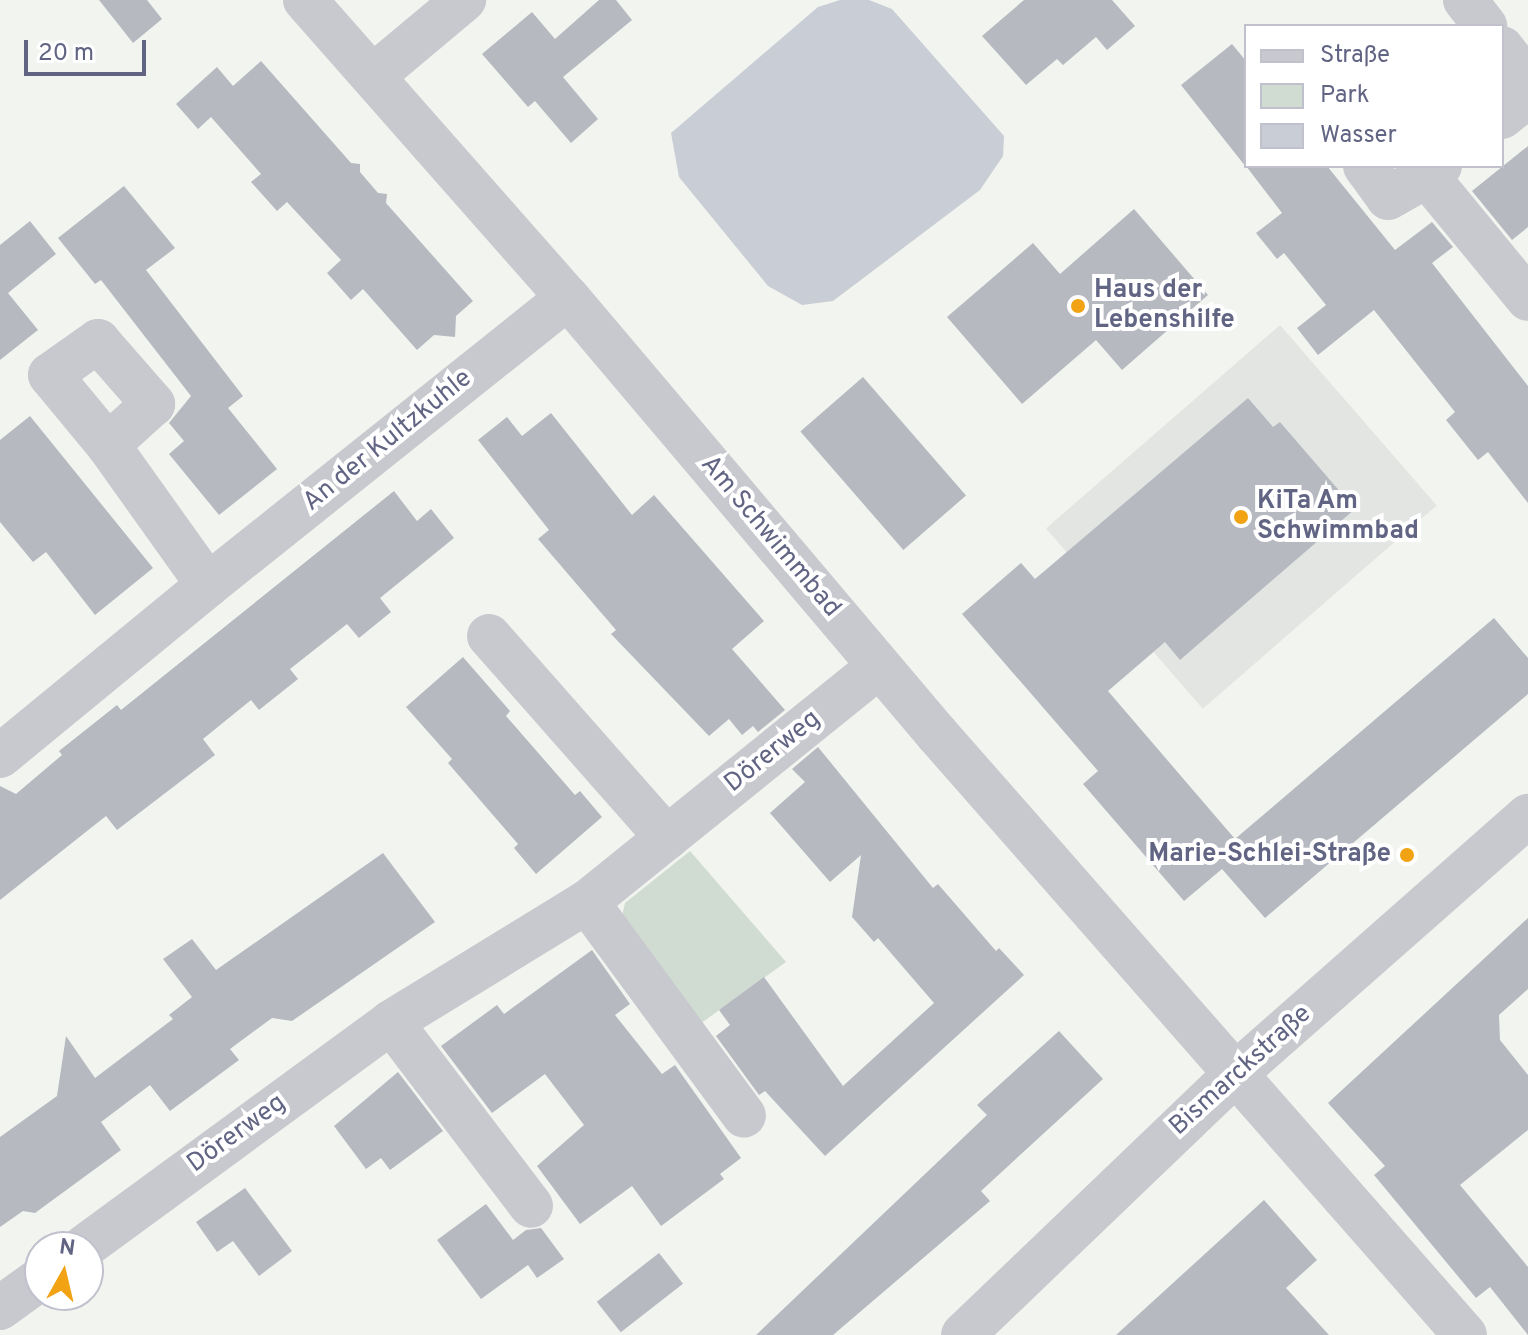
<!DOCTYPE html>
<html>
<head>
<meta charset="utf-8">
<style>
  body { margin:0 }
  #map { position:relative; width:1528px; height:1335px; overflow:hidden; background:#f2f4ef; font-family:Overpass,sans-serif }
  div>[style] { position:absolute }
  [style*='--x'] { left:calc(var(--x)*1px); top:calc(var(--y)*1px); width:calc(var(--w)*1px); rotate:calc(var(--a)*1deg) }
  .built>* { inset:0; background:#e3e5e3; transform-origin:0 0 }
  .green>* { inset:0; background:#d0dcd1 }
  .water>* { inset:0; background:#c9cdd5 }
  .building>* { inset:0; background:#b7b9c1; transform-origin:0 0 }
  .minor>* { height:44px; margin:-22px; padding:0 22px; transform-origin:22px; border-radius:22px; background:#c8c9ce }
  .tertiary>* { height:44px; margin:-22px; padding:0 22px; transform-origin:22px; border-radius:22px; background:#c8c9ce }
  .dots>* { width:22px; height:22px; translate:-50% -50%; box-sizing:border-box; border:4px solid #fff; border-radius:50% }
  span { translate:-50% -50%; white-space:nowrap; text-align:center; line-height:1.15; -webkit-text-stroke:8px #fff; paint-order:stroke }
  .poi-label { font-size:26px; color:#616583; font-weight:700 }
  .left { translate:0 -50%; text-align:left }
  .right { translate:-100% -50%; text-align:right }
  .street-label { font-size:26px; color:#616583 }
  .legend { position:absolute; left:1244px; top:24px; width:260px; height:144px; box-sizing:border-box; background:#fff; border:2px solid #c0c1cd; margin:0; padding:10px 14px; list-style:none; font-size:24px; color:#616583 }
  .legend li { display:flex; align-items:center; gap:16px; height:40px }
  .legend b { width:40px; border:2px solid #c0c1cd }
  .north { position:absolute; left:24px; top:1231px; width:80px; height:80px; box-sizing:border-box; background:#fff; border:2px solid #c0c1cd; border-radius:50%; rotate:8deg; font-size:22px; font-weight:700; line-height:32px; text-align:center; color:#616583 }
  .north::after { content:''; display:block; margin:auto; width:28px; height:36px; background:#f1a313; clip-path:polygon(50% 0,100% 100%,50% 72%,0 100%) }
  .scale { position:absolute; left:24px; top:40px; width:122px; height:36px; box-sizing:border-box; border:4px solid #616583; border-top:0; padding-left:10px; font-size:24px; line-height:28px; white-space:nowrap; color:#616583; -webkit-text-stroke:6px #fff; paint-order:stroke }
</style>
</head>
<body>
<div id="map">
  <div class="built">
    <div style="left:1280px;top:325px;width:239px;height:310px;rotate:49deg"></div>
  </div>
  <div class="green">
    <div style="clip-path:polygon(690px 851px,786px 962px,693px 1029px,619px 929px,625px 903px)"></div>
  </div>
  <div class="water">
    <div style="clip-path:polygon(840px 0,869px 0,892px 9px,1004px 136px,1003px 156px,980px 190px,833px 301px,802px 305px,768px 286px,679px 177px,671px 133px,818px 7px)"></div>
  </div>
  <div class="building">
    <div style="clip-path:polygon(99px 0,147px 0,162px 19px,133px 43px)"></div>
    <div style="clip-path:polygon(599px 0,616px 0,632px 20px,563px 77px,598px 119px,571px 143px,535px 101px,528px 107px,482px 54px,532px 12px,555px 39px)"></div>
    <div style="clip-path:polygon(1024px 0,1112px 0,1135px 26px,1107px 50px,1096px 37px,1063px 65px,1057px 59px,1026px 85px,982px 36px)"></div>
    <div style="clip-path:polygon(1232px 44px,1246px 61px,1246px 167px,1181px 85px)"></div>
    <div style="clip-path:polygon(261px 61px,351px 163px,360px 164px,360px 172px,378px 193px,387px 194px,386px 203px,473px 301px,456px 316px,455px 337px,434px 335px,417px 350px,363px 289px,351px 300px,327px 273px,341px 260px,287px 202px,277px 211px,251px 182px,261px 174px,211px 117px,198px 129px,176px 104px,217px 67px,233px 86px)"></div>
    <div style="clip-path:polygon(1528px 146px,1528px 227px,1512px 240px,1472px 191px)"></div>
    <div style="clip-path:polygon(1246px 166px,1327px 166px,1395px 250px,1432px 222px,1453px 247px,1432px 263px,1528px 386px,1528px 503px,1488px 452px,1478px 460px,1446px 420px,1455px 412px,1374px 310px,1318px 355px,1297px 328px,1326px 305px,1284px 253px,1277px 259px,1256px 233px,1282px 213px)"></div>
    <div style="clip-path:polygon(124px 186px,175px 248px,146px 270px,243px 396px,228px 408px,277px 469px,219px 515px,169px 454px,184px 441px,169px 423px,191px 396px,101px 280px,95px 284px,58px 238px)"></div>
    <div style="clip-path:polygon(1134px 209px,1208px 295px,1122px 370px,1096px 340px,1022px 404px,947px 317px,1033px 243px,1060px 274px)"></div>
    <div style="clip-path:polygon(30px 221px,56px 254px,8px 293px,38px 330px,0 360px,0 245px)"></div>
    <div style="left:863px;top:377px;width:157px;height:83px;rotate:49deg"></div>
    <div style="clip-path:polygon(1248px 398px,1273px 427px,1280px 422px,1355px 509px,1180px 660px,1165px 642px,1108px 691px,1235px 839px,1494px 618px,1528px 658px,1528px 694px,1265px 918px,1222px 869px,1184px 901px,1083px 784px,1098px 771px,962px 614px,1021px 563px,1035px 579px)"></div>
    <div style="clip-path:polygon(551px 413px,632px 515px,654px 495px,764px 621px,732px 649px,785px 710px,758px 732px,753px 726px,742px 735px,729px 719px,709px 736px,611px 634px,616px 630px,538px 539px,549px 530px,478px 440px,507px 417px,522px 436px)"></div>
    <div style="clip-path:polygon(30px 416px,153px 568px,95px 615px,46px 552px,33px 562px,0 522px,0 440px)"></div>
    <div style="clip-path:polygon(394px 491px,417px 521px,431px 509px,454px 538px,380px 598px,391px 612px,359px 638px,347px 624px,290px 669px,298px 679px,259px 710px,251px 700px,203px 739px,215px 755px,117px 830px,106px 816px,0 900px,0 786px,16px 794px,62px 755px,59px 751px,117px 705px,121px 710px)"></div>
    <div style="clip-path:polygon(463px 657px,510px 711px,506px 716px,575px 795px,580px 791px,602px 817px,536px 874px,514px 848px,518px 844px,448px 763px,452px 759px,406px 707px)"></div>
    <div style="clip-path:polygon(818px 747px,933px 888px,938px 884px,996px 951px,999px 948px,1024px 975px,825px 1156px,765px 1091px,759px 1095px,716px 1036px,730px 1025px,719px 1010px,764px 977px,843px 1086px,934px 1003px,878px 938px,874px 942px,852px 917px,861px 855px,830px 882px,770px 813px,805px 782px,792px 769px)"></div>
    <div style="clip-path:polygon(383px 853px,435px 922px,292px 1021px,272px 1018px,230px 1049px,239px 1060px,170px 1111px,150px 1085px,101px 1122px,121px 1150px,35px 1213px,23px 1211px,0 1227px,0 1137px,57px 1096px,66px 1036px,95px 1078px,173px 1019px,169px 1015px,192px 997px,163px 959px,192px 939px,216px 970px)"></div>
    <div style="clip-path:polygon(1528px 918px,1528px 989px,1499px 1015px,1500px 1040px,1528px 1075px,1528px 1130px,1460px 1185px,1528px 1267px,1528px 1335px,1490px 1287px,1476px 1298px,1374px 1175px,1385px 1166px,1328px 1103px)"></div>
    <div style="clip-path:polygon(592px 950px,630px 1004px,615px 1015px,662px 1074px,675px 1065px,741px 1158px,720px 1174px,724px 1179px,661px 1226px,632px 1186px,580px 1224px,537px 1166px,584px 1125px,545px 1074px,492px 1113px,441px 1046px,497px 1005px,504px 1014px)"></div>
    <div style="clip-path:polygon(1059px 1031px,1103px 1079px,981px 1191px,990px 1201px,833px 1335px,756px 1335px,987px 1115px,977px 1105px)"></div>
    <div style="clip-path:polygon(398px 1072px,443px 1131px,390px 1170px,381px 1158px,366px 1169px,334px 1126px)"></div>
    <div style="clip-path:polygon(245px 1188px,292px 1251px,259px 1276px,233px 1241px,217px 1252px,196px 1222px)"></div>
    <div style="clip-path:polygon(1264px 1200px,1317px 1260px,1286px 1288px,1329px 1335px,1116px 1335px)"></div>
    <div style="clip-path:polygon(486px 1204px,513px 1240px,526px 1230px,541px 1228px,564px 1259px,537px 1278px,528px 1265px,481px 1299px,437px 1240px)"></div>
    <div style="left:659px;top:1253px;width:39px;height:79px;rotate:52deg"></div>
  </div>
  <div class="minor">
    <div style="--x:305;--y:0;--w:397;--a:48.6"></div>
    <div style="--x:568;--y:298;--w:571;--a:49.76"></div>
    <div style="--x:937;--y:734;--w:800;--a:48.7"></div>
    <div style="--x:1465;--y:0;--w:33;--a:52"></div>
    <div style="--x:1502;--y:48;--w:43;--a:52.6"></div>
    <div style="--x:373;--y:76;--w:119;--a:-39.9"></div>
    <div style="--x:1502;--y:117;--w:33;--a:-39"></div>
    <div style="--x:1365;--y:166;--w:39;--a:54"></div>
    <div style="--x:1388;--y:198;--w:45;--a:-29.4"></div>
    <div style="--x:1440;--y:166;--w:16;--a:142"></div>
    <div style="--x:1427;--y:176;--w:159;--a:50.6"></div>
    <div style="--x:108;--y:445;--w:91;--a:-129.6"></div>
    <div style="--x:50;--y:375;--w:59;--a:-35.3"></div>
    <div style="--x:98;--y:341;--w:84;--a:48.9"></div>
    <div style="--x:153;--y:404;--w:61;--a:137.7"></div>
    <div style="--x:108;--y:445;--w:172;--a:54.5"></div>
    <div style="--x:208;--y:585;--w:460;--a:-38.6"></div>
    <div style="--x:489;--y:636;--w:269;--a:48.6"></div>
    <div style="--x:0;--y:756;--w:269;--a:-39.4"></div>
    <div style="--x:587;--y:902;--w:265;--a:53.7"></div>
    <div style="--x:391;--y:1022;--w:231;--a:52.7"></div>
    <div style="--x:84;--y:1247;--w:381;--a:-36.2"></div>
    <div style="--x:391;--y:1022;--w:230;--a:-31.5"></div>
    <div style="--x:587;--y:902;--w:375;--a:-38.9"></div>
    <div style="--x:0;--y:1308;--w:49;--a:-35.9"></div>
  </div>
  <div class="tertiary">
    <div style="--x:963;--y:1335;--w:376;--a:-43.8"></div>
    <div style="--x:1234;--y:1075;--w:392;--a:-41.4"></div>
  </div>
  <div class="dots">
    <div style="left:1078px;top:306px;background:#f1a313"></div>
    <div style="left:1241px;top:517px;background:#f1a313"></div>
    <div style="left:1407px;top:855px;background:#f1a313"></div>
  </div>
  <div class="poi-label">
    <span class="left" style="left:1094px;top:306px">Haus der<br>Lebenshilfe</span>
    <span class="left" style="left:1257px;top:517px">KiTa Am<br>Schwimmbad</span>
    <span class="right" style="left:1391px;top:855px">Marie-Schlei-Straße</span>
  </div>
  <div class="street-label">
    <span style="left:388px;top:441px;rotate:-39deg">An der Kultzkuhle</span>
    <span style="left:770px;top:537px;rotate:50deg">Am Schwimmbad</span>
    <span style="left:773px;top:752px;rotate:-39deg">Dörerweg</span>
    <span style="left:1241px;top:1071px;rotate:-42deg">Bismarckstraße</span>
    <span style="left:237px;top:1134px;rotate:-36deg">Dörerweg</span>
  </div>
  <ul class="legend">
  <li><b style="height:10px;background:#c8c9ce"></b>Straße</li>
  <li><b style="height:22px;background:#d0dcd1"></b>Park</li>
  <li><b style="height:22px;background:#c9cdd5"></b>Wasser</li>
  </ul>
  <div class="north">N</div>
  <div class="scale">20 m</div>
</div>
</body>
</html>
